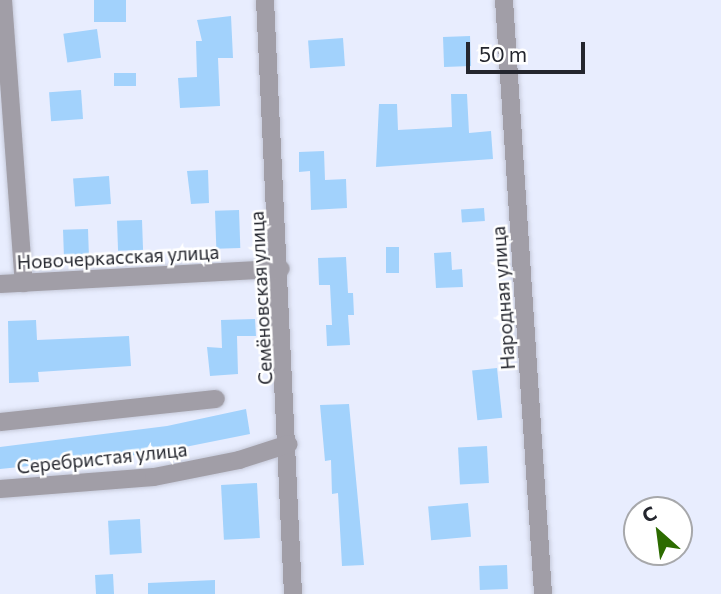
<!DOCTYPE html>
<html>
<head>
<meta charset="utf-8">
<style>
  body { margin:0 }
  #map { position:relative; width:721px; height:594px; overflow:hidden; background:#e8edfe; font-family:Commissioner,sans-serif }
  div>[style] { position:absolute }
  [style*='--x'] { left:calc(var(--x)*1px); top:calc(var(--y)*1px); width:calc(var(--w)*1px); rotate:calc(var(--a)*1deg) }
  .building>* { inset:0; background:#a2d2fc; transform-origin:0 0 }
  .roads { filter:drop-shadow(0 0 2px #c5c9d9) drop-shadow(0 0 2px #c5c9d9) }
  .minor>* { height:18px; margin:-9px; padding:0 9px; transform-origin:9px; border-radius:9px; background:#a19ea7 }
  span { translate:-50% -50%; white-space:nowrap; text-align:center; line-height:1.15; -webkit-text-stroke:5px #fff; paint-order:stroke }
  .street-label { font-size:19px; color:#24262e }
  .north { position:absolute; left:623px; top:496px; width:70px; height:70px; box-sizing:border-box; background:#fff; border:2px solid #a7a8ab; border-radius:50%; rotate:332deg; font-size:19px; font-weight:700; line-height:28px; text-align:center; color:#24262e }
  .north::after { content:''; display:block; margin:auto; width:24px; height:32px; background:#2c6b00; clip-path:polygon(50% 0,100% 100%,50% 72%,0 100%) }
  .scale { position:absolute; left:466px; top:42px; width:119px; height:32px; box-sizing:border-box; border:4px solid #24262e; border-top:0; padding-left:9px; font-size:21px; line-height:24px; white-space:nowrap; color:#24262e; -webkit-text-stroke:5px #fff; paint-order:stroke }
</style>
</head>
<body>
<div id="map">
  <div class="building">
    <div style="left:94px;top:0;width:32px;height:22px"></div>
    <div style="clip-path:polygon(231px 16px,233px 58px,218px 58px,220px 106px,180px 108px,178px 78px,197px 77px,196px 41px,202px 41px,197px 20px)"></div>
    <div style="left:97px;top:29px;width:29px;height:34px;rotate:82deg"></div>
    <div style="left:470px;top:36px;width:30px;height:27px;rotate:88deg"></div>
    <div style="left:343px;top:38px;width:28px;height:35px;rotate:86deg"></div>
    <div style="left:136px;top:73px;width:13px;height:22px;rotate:90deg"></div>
    <div style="left:81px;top:90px;width:29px;height:32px;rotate:86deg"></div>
    <div style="clip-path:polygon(451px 94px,467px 94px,469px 133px,491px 131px,493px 159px,376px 167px,379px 104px,397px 104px,398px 130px,452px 127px)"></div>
    <div style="clip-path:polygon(324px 151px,325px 180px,346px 179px,347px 208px,311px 210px,310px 171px,299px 172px,299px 152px)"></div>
    <div style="clip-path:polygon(208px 170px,209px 203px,191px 204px,187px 171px)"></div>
    <div style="left:109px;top:176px;width:28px;height:36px;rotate:86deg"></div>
    <div style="left:484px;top:208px;width:13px;height:23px;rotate:86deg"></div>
    <div style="left:239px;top:210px;width:38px;height:24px;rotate:88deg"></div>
    <div style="left:142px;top:220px;width:30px;height:25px;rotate:88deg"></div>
    <div style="left:88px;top:229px;width:25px;height:25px;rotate:88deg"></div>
    <div style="left:386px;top:247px;width:13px;height:26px"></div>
    <div style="clip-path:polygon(451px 252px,452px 270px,462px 269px,463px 287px,436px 288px,434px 253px)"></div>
    <div style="clip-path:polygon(346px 257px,348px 293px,353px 293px,354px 315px,348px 315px,350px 345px,327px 346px,326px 325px,332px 325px,330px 285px,319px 285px,318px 258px)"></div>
    <div style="clip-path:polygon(255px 319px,256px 336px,237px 336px,238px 374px,210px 376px,207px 347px,222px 348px,221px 320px)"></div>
    <div style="clip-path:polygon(36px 320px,37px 340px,129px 336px,131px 366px,38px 372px,39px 382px,9px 383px,8px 321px)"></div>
    <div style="left:497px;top:368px;width:50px;height:25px;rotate:84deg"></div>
    <div style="clip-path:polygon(349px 404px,364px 565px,342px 566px,338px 493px,332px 494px,331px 460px,325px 461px,320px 405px)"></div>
    <div style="clip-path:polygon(246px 409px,250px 434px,155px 453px,0 469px,0 447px,167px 426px)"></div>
    <div style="left:487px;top:446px;width:37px;height:29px;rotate:87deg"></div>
    <div style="left:257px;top:483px;width:55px;height:36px;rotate:87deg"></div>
    <div style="left:468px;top:503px;width:34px;height:40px;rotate:85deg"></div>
    <div style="left:140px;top:519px;width:34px;height:32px;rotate:87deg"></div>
    <div style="left:507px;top:565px;width:24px;height:28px;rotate:88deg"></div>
    <div style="left:113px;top:574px;width:20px;height:18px;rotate:87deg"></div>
    <div style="clip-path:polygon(215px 580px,215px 594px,148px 594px,148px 583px)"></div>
  </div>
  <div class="roads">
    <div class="minor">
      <div style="--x:3;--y:0;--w:284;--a:85.8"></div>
      <div style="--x:265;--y:0;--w:595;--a:87.3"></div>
      <div style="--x:504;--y:0;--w:595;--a:86.24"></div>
      <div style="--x:0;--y:284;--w:281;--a:-3.1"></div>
      <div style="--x:0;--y:422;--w:217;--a:-6.1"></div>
      <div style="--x:0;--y:489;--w:154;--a:-4.5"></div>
      <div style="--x:154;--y:477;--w:87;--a:-11.3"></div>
      <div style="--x:239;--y:460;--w:52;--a:-17.7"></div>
    </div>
  </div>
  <div class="street-label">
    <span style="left:118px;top:257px;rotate:-3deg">Новочеркасская улица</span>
    <span style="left:261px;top:298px;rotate:-93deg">Семёновская улица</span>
    <span style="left:503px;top:298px;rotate:-94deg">Народная улица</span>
    <span style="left:102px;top:458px;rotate:-6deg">Серебристая улица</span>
  </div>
  <div class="north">С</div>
  <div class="scale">50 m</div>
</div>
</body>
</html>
